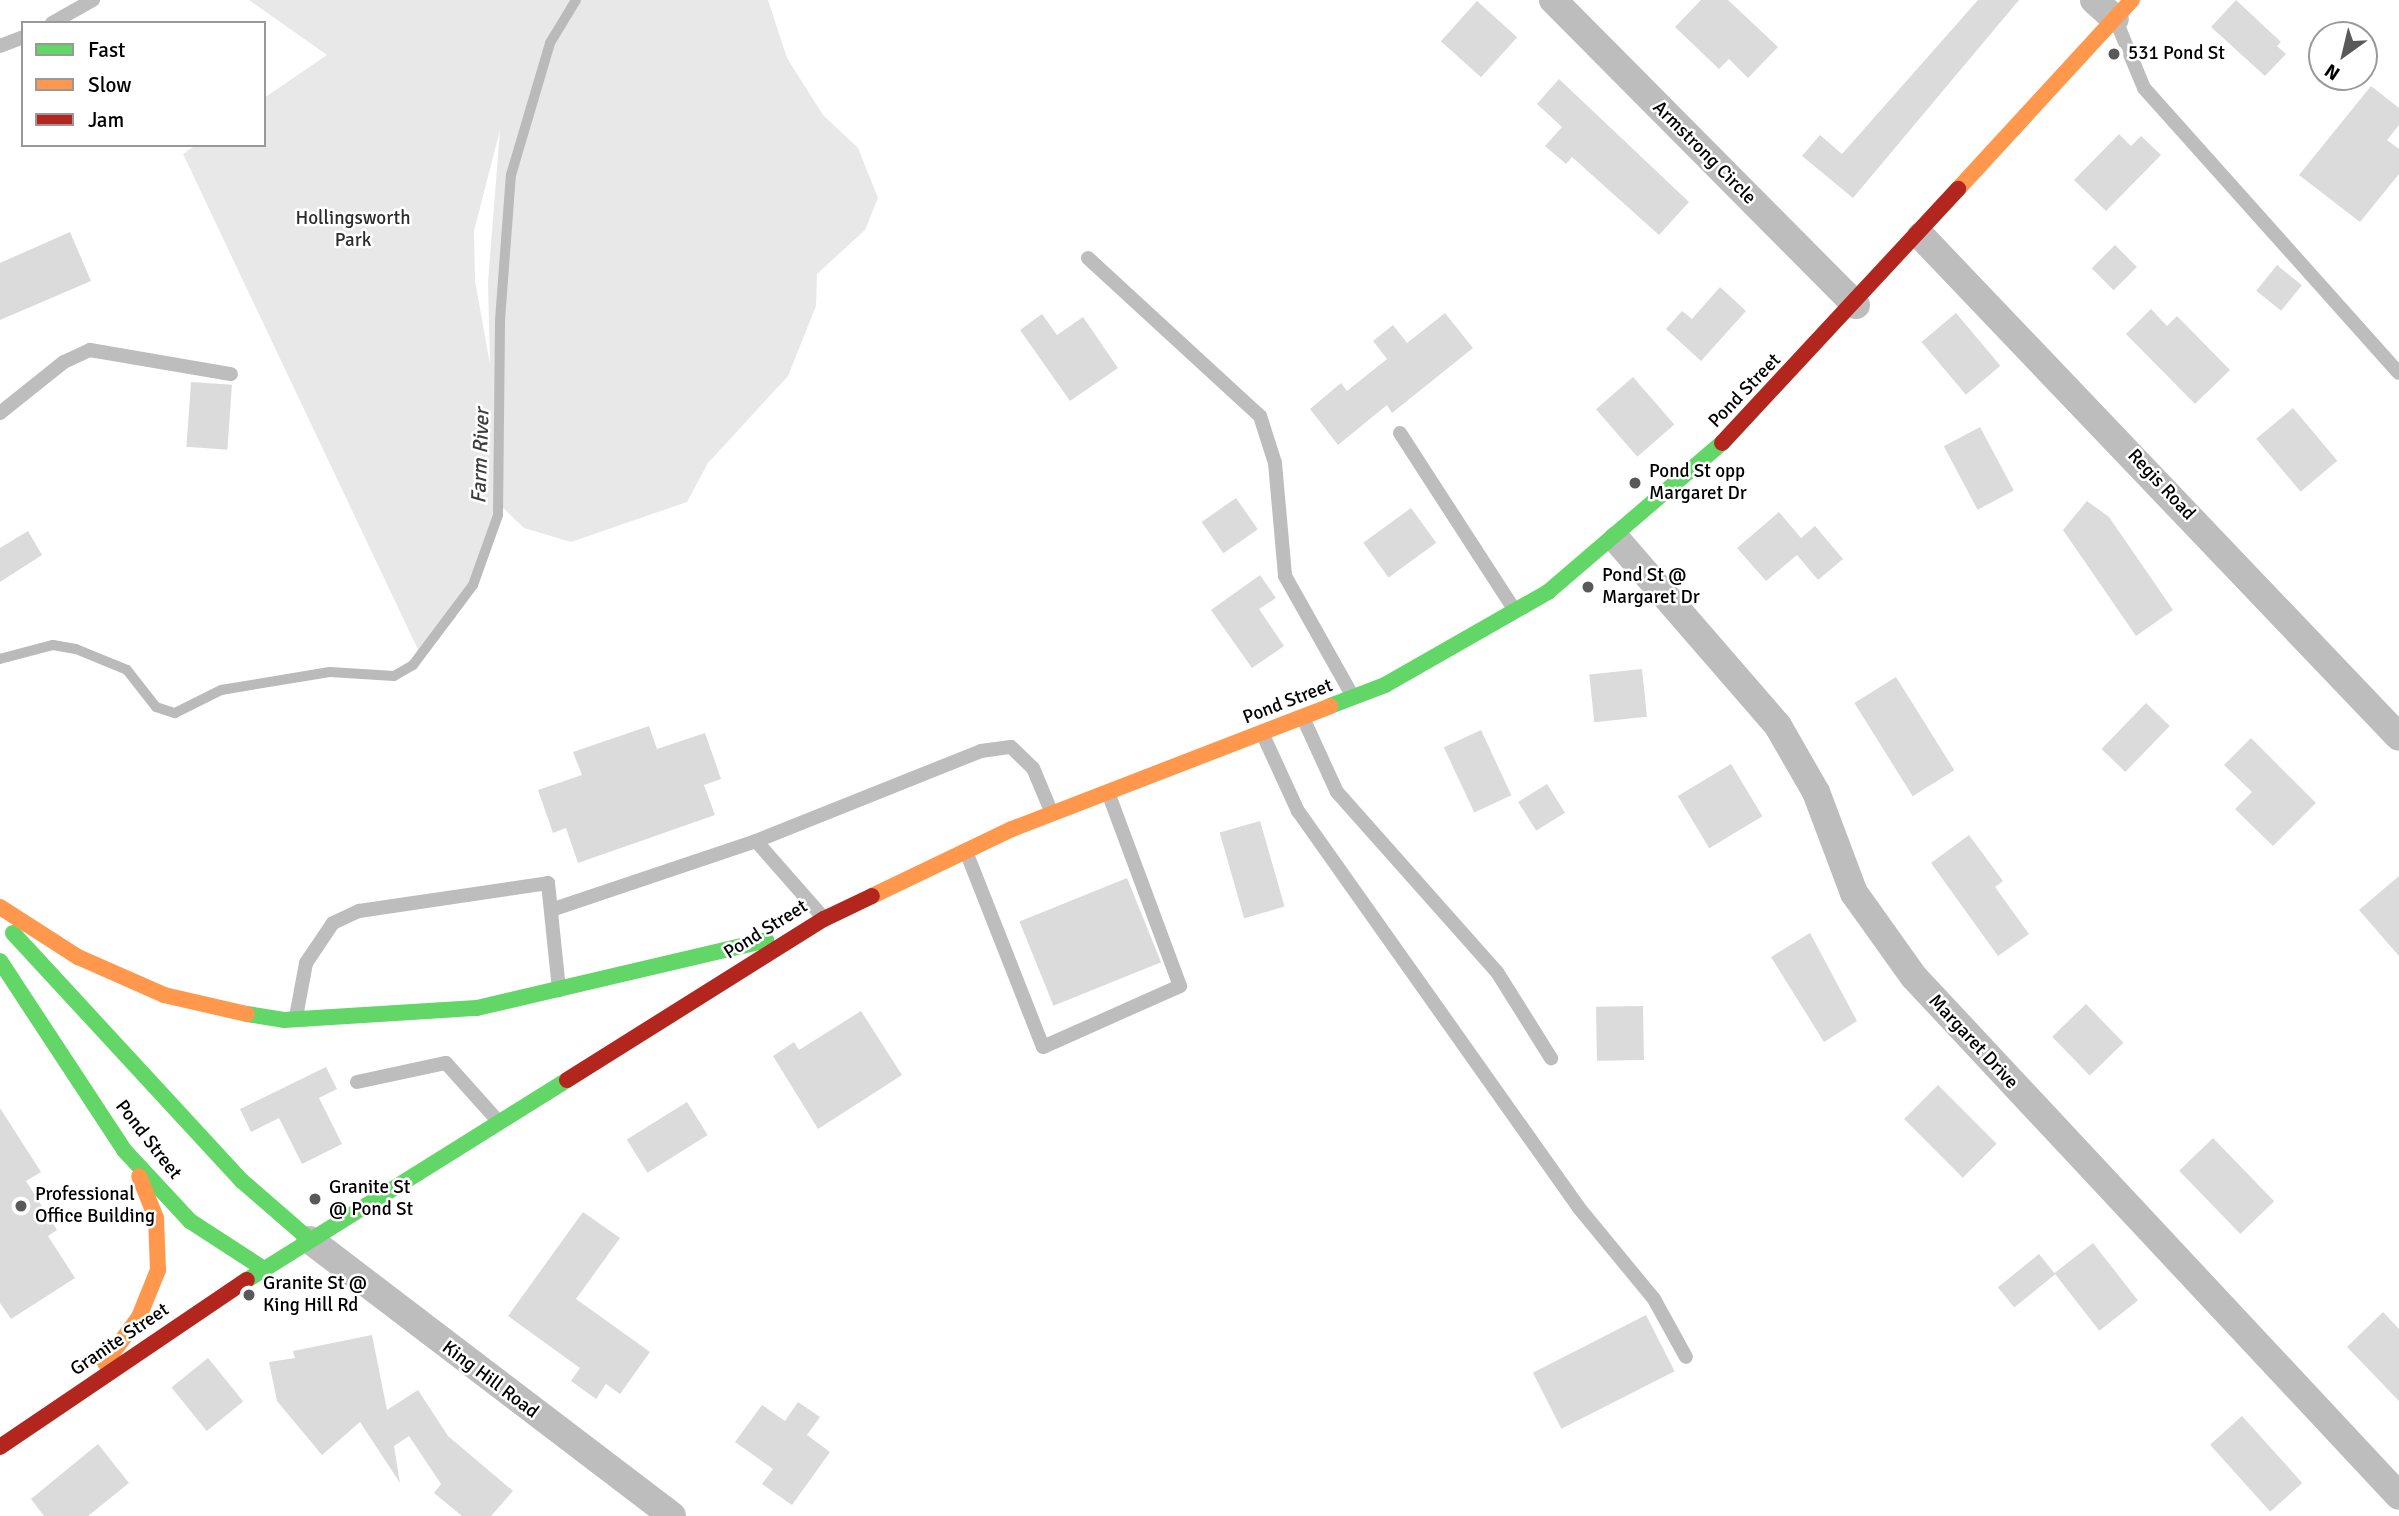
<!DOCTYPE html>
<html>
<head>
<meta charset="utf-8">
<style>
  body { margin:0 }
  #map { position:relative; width:2399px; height:1516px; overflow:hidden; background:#fff; font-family:Signika,sans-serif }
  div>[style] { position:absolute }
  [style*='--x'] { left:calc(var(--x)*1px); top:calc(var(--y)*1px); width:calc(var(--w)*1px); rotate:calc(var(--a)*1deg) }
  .green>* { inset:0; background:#e8e8e8 }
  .stream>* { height:10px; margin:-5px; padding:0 5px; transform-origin:5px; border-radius:5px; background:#bababa }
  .building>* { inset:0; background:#dbdbdb; transform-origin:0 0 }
  .lane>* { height:14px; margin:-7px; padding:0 7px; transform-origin:7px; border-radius:7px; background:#bdbdbd }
  .street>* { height:28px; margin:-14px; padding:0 14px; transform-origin:14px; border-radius:14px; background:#bdbdbd }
  .fast>* { height:16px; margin:-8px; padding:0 8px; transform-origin:8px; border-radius:8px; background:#63d668 }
  .slow>* { height:16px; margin:-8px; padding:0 8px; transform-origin:8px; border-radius:8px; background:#ff974d }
  .jam>* { height:16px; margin:-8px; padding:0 8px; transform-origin:8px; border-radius:8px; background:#b3261e }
  .dots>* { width:19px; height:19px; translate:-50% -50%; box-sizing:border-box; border:4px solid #fff; border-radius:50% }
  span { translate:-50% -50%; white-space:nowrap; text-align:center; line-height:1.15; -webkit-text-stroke:5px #fff; paint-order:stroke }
  .poi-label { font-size:19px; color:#000 }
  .left { translate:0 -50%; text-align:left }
  .street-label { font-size:19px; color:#000 }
  .park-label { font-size:19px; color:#2c2c2c }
  .water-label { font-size:21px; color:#3d3d3d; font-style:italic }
  .legend { position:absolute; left:21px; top:21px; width:245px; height:126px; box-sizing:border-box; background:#fff; border:2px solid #999; margin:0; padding:9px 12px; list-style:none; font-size:21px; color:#000 }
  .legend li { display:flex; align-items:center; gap:14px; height:35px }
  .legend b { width:35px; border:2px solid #999 }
  .north { position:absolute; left:2308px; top:21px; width:70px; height:70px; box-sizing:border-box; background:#fff; border:2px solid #999; border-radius:50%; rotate:214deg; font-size:19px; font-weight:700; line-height:28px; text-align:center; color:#000 }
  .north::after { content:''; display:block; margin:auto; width:24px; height:32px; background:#595959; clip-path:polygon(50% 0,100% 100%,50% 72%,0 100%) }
</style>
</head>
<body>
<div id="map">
  <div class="green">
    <div style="clip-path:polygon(evenodd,249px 0,768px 0,787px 58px,823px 115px,858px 148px,878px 198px,865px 230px,817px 274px,816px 306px,788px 376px,708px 463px,687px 502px,571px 542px,524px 528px,501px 506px,455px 618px,422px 658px,183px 154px,196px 145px,264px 145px,264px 98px,327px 55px,249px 0,500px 130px,488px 282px,490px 364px,475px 281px,474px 231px,500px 130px)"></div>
  </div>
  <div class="stream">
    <div style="--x:0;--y:659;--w:55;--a:-14.8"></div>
    <div style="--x:53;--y:645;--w:23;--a:10"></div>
    <div style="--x:76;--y:649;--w:55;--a:22.4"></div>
    <div style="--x:127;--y:670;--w:47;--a:51.9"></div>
    <div style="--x:156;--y:707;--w:20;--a:18"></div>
    <div style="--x:175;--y:713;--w:51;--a:-26.6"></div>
    <div style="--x:221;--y:690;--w:110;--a:-9.4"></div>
    <div style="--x:330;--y:672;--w:64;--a:3.6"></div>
    <div style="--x:394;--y:676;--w:22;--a:-30"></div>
    <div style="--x:413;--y:665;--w:100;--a:-53.1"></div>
    <div style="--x:473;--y:585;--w:74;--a:-70.3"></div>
    <div style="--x:498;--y:515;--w:195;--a:-89.4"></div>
    <div style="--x:500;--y:320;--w:145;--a:-85.7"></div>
    <div style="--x:511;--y:175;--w:138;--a:-73.5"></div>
    <div style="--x:550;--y:43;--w:50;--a:-58.8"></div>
  </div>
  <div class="building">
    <div style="clip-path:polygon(1701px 0,1728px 0,1778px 47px,1748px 78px,1729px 59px,1719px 69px,1675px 27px)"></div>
    <div style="clip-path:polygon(1978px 0,2019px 0,1853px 198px,1802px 156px,1820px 135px,1842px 154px)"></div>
    <div style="clip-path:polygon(2236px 0,2281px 42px,2277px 46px,2286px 54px,2265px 76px,2211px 27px)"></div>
    <div style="left:1477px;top:1px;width:54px;height:54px;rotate:42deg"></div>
    <div style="clip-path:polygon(1559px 79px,1689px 202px,1659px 235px,1572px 157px,1566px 164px,1545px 146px,1562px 127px,1537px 104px)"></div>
    <div style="clip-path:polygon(2371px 86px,2399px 108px,2399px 125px,2387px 140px,2399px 149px,2399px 174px,2360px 222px,2299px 175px)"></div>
    <div style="clip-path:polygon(2119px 134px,2131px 146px,2141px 136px,2161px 155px,2106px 211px,2074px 180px)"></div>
    <div style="clip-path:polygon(70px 232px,91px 281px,0 320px,0 263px)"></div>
    <div style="left:2115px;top:245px;width:31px;height:33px;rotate:45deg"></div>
    <div style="left:2277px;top:265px;width:32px;height:33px;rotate:39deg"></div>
    <div style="clip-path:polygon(1720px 287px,1746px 311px,1701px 361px,1666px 329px,1682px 311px,1692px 319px)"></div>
    <div style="clip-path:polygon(2151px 309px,2167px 326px,2177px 316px,2230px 370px,2195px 404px,2126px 334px)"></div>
    <div style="clip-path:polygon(1445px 313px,1473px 348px,1392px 413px,1387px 405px,1338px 445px,1310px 409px,1341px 383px,1347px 391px,1387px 359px,1373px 341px,1393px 325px,1407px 343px)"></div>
    <div style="left:1956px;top:313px;width:69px;height:45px;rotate:50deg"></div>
    <div style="clip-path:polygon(1042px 314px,1057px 335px,1083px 317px,1118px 368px,1070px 401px,1020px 330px)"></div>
    <div style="left:1633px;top:377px;width:63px;height:49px;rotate:49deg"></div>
    <div style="left:191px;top:382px;width:41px;height:65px;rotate:4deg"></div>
    <div style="left:2293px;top:408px;width:69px;height:48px;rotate:50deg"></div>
    <div style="left:1980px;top:427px;width:72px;height:41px;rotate:62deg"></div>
    <div style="left:1236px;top:498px;width:38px;height:42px;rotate:55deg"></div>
    <div style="clip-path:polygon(2087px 501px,2109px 517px,2173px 610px,2136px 636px,2063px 530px)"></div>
    <div style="left:1411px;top:508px;width:43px;height:59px;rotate:54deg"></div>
    <div style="clip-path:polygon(1779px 512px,1801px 538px,1815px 526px,1843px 559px,1818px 580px,1797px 555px,1766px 581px,1737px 548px)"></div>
    <div style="clip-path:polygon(28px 531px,42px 555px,0 582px,0 548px)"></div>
    <div style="clip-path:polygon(1260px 575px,1276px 598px,1259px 609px,1284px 646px,1252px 668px,1211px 610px)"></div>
    <div style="left:1642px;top:669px;width:48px;height:53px;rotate:84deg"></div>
    <div style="left:1896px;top:677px;width:110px;height:49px;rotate:58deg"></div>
    <div style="left:2146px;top:703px;width:33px;height:64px;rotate:44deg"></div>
    <div style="clip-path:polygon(649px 726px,657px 749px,705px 733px,721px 779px,704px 785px,715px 815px,578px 863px,566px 828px,553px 833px,538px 790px,582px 775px,573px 752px)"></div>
    <div style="left:1481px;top:730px;width:72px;height:41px;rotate:65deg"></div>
    <div style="clip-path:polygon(2251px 738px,2316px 803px,2273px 846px,2235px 809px,2252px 792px,2224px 765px)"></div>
    <div style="left:1731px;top:764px;width:61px;height:62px;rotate:59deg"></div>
    <div style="left:1547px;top:784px;width:34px;height:34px;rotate:58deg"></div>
    <div style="left:1260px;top:821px;width:89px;height:42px;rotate:74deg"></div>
    <div style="clip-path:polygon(1969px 835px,2003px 881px,1995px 887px,2029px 934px,1998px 956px,1931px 863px)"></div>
    <div style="clip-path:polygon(2399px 876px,2399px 956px,2359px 910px)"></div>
    <div style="left:1127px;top:878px;width:91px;height:116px;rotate:68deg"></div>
    <div style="clip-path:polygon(1810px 933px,1857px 1021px,1824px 1042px,1771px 957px)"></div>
    <div style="left:2086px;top:1004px;width:54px;height:47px;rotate:46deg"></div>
    <div style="left:1643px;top:1006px;width:54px;height:47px;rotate:89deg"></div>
    <div style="clip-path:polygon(861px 1011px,902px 1075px,818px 1129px,773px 1056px,794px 1042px,799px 1050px)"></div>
    <div style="clip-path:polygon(326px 1067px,337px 1089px,319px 1098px,342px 1144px,302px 1164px,279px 1118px,251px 1132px,240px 1109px)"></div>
    <div style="left:1938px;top:1085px;width:83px;height:48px;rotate:45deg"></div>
    <div style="left:687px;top:1102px;width:39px;height:71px;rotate:58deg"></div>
    <div style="clip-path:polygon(0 1108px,41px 1172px,26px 1181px,57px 1230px,48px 1236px,75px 1278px,11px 1319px,0 1303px)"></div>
    <div style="left:2213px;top:1138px;width:88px;height:47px;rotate:46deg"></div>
    <div style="clip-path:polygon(583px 1212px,620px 1238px,576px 1299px,650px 1352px,620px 1394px,606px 1384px,596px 1399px,571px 1381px,580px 1368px,508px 1316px)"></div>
    <div style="left:2093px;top:1243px;width:73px;height:49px;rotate:52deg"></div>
    <div style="left:2039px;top:1254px;width:26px;height:53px;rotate:51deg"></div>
    <div style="clip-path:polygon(2383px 1312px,2399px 1329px,2399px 1401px,2347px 1347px)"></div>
    <div style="left:1646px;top:1315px;width:63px;height:127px;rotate:63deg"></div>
    <div style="clip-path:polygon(372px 1335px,387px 1410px,418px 1390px,448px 1436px,513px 1491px,491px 1516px,462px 1516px,434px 1493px,441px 1484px,409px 1436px,394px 1446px,400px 1483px,360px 1422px,322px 1455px,277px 1401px,269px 1362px,295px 1358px,293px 1351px)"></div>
    <div style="left:208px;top:1358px;width:56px;height:47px;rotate:51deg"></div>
    <div style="clip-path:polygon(798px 1402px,820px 1417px,807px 1435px,830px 1452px,792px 1505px,762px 1484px,773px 1469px,735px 1442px,762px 1405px,785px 1421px)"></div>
    <div style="left:2242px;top:1416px;width:90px;height:43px;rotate:48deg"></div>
    <div style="clip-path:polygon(98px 1444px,129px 1483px,88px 1516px,44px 1516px,31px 1499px)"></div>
  </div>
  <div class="lane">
    <div style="--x:52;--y:23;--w:47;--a:-29.3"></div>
    <div style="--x:2117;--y:23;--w:70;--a:67.4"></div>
    <div style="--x:2144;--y:88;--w:382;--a:48.2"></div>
    <div style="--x:0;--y:46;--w:25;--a:-21"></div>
    <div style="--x:1088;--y:258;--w:234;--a:42.6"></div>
    <div style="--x:1260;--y:416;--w:49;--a:72.3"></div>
    <div style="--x:1275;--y:463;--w:113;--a:84.9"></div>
    <div style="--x:1285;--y:576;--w:137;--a:60.6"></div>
    <div style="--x:0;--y:413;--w:82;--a:-38.6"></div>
    <div style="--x:64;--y:362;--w:29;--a:-25"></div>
    <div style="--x:90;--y:350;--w:143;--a:9.7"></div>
    <div style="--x:1400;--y:433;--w:210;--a:57.1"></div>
    <div style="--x:1304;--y:720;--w:79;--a:65.4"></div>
    <div style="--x:1337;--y:792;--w:241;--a:48.4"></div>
    <div style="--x:1497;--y:972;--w:102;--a:57.9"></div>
    <div style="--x:1263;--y:735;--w:84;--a:65.3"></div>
    <div style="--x:1298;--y:811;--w:486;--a:54.7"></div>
    <div style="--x:1579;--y:1208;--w:118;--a:50.5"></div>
    <div style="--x:1654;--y:1299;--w:66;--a:61.1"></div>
    <div style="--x:756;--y:841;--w:100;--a:48.7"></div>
    <div style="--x:967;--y:854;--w:207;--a:68.5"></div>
    <div style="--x:1043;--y:1047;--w:150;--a:-24"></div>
    <div style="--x:1180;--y:986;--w:204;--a:-110.4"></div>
    <div style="--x:551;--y:910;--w:216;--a:-18.6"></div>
    <div style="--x:756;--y:841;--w:242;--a:-21.8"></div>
    <div style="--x:981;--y:751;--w:30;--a:-8"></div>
    <div style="--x:1011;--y:747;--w:30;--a:44"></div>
    <div style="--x:1033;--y:768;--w:47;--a:67.3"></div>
    <div style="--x:296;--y:1017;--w:55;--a:-79.5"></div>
    <div style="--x:306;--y:963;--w:48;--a:-56"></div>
    <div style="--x:333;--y:923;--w:29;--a:-25"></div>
    <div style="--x:359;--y:911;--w:191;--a:-8.4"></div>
    <div style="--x:548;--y:883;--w:108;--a:84.1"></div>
    <div style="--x:357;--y:1082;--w:91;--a:-12.1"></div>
    <div style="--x:446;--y:1063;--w:78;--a:48.1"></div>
  </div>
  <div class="street">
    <div style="--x:1553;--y:0;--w:430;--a:45.2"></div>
    <div style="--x:2094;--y:0;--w:28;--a:42"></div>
    <div style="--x:1921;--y:236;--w:692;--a:46.35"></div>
    <div style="--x:1617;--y:540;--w:246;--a:49.1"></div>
    <div style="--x:1778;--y:726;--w:76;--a:60.1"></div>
    <div style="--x:1816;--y:792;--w:108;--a:69.4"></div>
    <div style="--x:1854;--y:893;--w:103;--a:54.5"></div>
    <div style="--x:1914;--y:977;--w:710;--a:46.94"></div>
    <div style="--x:310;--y:1240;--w:455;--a:37.3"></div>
  </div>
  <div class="fast">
    <div style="--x:1330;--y:706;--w:59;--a:-20.9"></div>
    <div style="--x:1385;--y:685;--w:188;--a:-29.7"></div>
    <div style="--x:1548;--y:592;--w:229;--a:-40.6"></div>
    <div style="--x:13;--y:933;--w:338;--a:47.3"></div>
    <div style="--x:242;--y:1181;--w:90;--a:40.9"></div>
    <div style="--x:0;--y:961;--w:226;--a:56.7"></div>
    <div style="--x:124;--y:1150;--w:97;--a:47.1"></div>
    <div style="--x:190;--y:1221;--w:88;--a:33"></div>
    <div style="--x:247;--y:1014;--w:37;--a:9"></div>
    <div style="--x:284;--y:1020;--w:193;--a:-3.6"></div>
    <div style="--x:477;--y:1008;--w:297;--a:-13.2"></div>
    <div style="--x:247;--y:1280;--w:377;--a:-32"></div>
  </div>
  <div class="slow">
    <div style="--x:1958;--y:189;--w:257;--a:-47.4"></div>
    <div style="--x:872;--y:896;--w:155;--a:-25.6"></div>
    <div style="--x:1012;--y:829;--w:341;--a:-21.1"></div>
    <div style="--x:0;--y:907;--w:93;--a:32.7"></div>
    <div style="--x:78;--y:957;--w:94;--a:23.8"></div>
    <div style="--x:164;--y:995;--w:85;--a:12.9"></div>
    <div style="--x:105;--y:1363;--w:57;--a:-53.5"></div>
    <div style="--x:139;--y:1317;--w:51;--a:-68"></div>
    <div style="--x:158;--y:1270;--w:52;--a:-92.2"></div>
    <div style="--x:156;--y:1218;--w:45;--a:-112"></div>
  </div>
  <div class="jam">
    <div style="--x:1722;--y:443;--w:347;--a:-47.1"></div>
    <div style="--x:567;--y:1080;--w:303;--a:-32.1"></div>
    <div style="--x:824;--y:919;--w:53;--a:-25.6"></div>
    <div style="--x:0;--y:1447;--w:298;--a:-34.1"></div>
  </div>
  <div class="dots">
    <div style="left:2114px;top:54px;background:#595959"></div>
    <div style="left:1635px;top:483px;background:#595959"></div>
    <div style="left:1588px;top:587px;background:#595959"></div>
    <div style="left:315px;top:1199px;background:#595959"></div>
    <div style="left:21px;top:1206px;background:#595959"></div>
    <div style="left:249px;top:1295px;background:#595959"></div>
  </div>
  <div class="poi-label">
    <span class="left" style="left:2128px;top:54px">531 Pond St</span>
    <span class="left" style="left:1649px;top:483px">Pond St opp<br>Margaret Dr</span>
    <span class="left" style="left:1602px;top:587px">Pond St @<br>Margaret Dr</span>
    <span class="left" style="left:329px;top:1199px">Granite St<br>@ Pond St</span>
    <span class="left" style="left:35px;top:1206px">Professional<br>Office Building</span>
    <span class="left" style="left:263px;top:1295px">Granite St @<br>King Hill Rd</span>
  </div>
  <div class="street-label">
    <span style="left:1704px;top:153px;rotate:45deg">Armstrong Circle</span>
    <span style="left:1745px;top:391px;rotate:-46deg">Pond Street</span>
    <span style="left:2161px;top:485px;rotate:47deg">Regis Road</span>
    <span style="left:1288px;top:702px;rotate:-21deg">Pond Street</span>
    <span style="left:766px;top:930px;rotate:-32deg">Pond Street</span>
    <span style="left:1973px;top:1042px;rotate:47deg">Margaret Drive</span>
    <span style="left:148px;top:1140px;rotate:52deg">Pond Street</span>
    <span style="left:120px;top:1340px;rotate:-34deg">Granite Street</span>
    <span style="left:490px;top:1380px;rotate:37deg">King Hill Road</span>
  </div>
  <div class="park-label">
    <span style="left:353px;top:230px">Hollingsworth<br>Park</span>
  </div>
  <div class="water-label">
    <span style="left:480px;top:456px;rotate:-88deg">Farm River</span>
  </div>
  <ul class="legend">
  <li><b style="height:9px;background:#63d668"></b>Fast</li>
  <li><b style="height:9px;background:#ff974d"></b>Slow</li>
  <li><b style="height:9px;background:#b3261e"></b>Jam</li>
  </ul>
  <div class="north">N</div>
</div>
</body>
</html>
